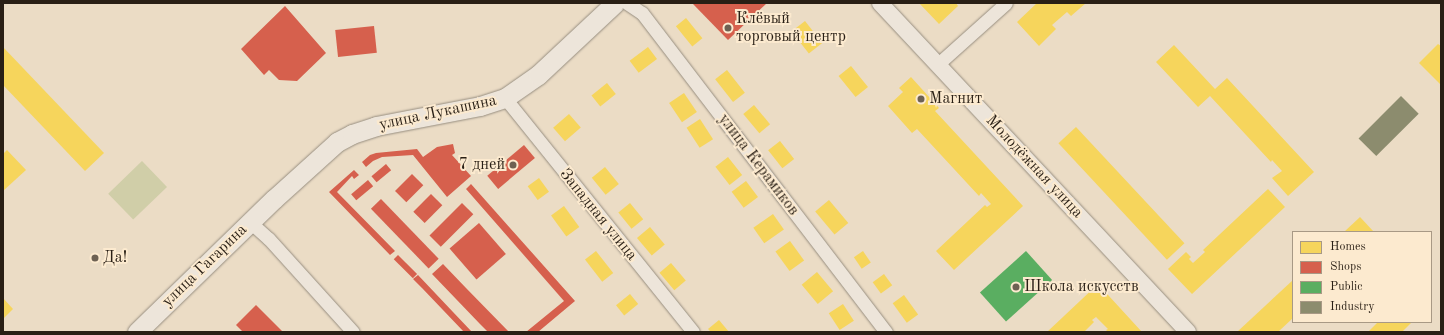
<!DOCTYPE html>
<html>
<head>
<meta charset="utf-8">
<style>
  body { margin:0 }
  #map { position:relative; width:1444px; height:335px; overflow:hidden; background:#ebdcc5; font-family:"Old Standard TT",serif }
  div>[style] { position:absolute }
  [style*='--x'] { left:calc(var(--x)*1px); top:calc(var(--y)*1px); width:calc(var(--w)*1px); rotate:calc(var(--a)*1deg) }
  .green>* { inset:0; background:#d0cea8; transform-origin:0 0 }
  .homes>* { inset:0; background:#f6d55c; transform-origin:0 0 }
  .shops>* { inset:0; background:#d6604d; transform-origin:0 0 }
  .public>* { inset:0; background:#5aae61; transform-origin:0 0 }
  .industry>* { inset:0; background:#8c8c6e; transform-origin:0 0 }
  .roads { filter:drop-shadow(0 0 1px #978e80) drop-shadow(0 0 1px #978e80) }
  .minor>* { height:13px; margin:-6.5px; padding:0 6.5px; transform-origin:6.5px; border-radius:6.5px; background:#ede5da }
  .tertiary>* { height:16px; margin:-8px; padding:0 8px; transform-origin:8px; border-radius:8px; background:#ede5da }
  .secondary>* { height:19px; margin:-9.5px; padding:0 9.5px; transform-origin:9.5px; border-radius:9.5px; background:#ede5da }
  .dots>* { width:11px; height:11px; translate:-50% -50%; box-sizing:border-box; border:2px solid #fceacf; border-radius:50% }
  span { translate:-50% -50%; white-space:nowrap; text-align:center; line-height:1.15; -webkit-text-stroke:4px #fceacf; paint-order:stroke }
  .poi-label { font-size:16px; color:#291f15 }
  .left { translate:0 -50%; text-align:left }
  .right { translate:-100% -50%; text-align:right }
  .street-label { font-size:16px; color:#291f15 }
  .frame { position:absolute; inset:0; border:4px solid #291f15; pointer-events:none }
  .legend { position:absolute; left:1292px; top:231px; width:140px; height:92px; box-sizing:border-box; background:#fceacf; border:1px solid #a89985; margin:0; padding:5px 7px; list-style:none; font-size:12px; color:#291f15 }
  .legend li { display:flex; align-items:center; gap:8px; height:20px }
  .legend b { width:20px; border:1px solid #a89985 }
</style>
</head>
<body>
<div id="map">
  <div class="green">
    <div style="left:142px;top:161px;width:36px;height:47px;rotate:46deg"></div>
  </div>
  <div class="homes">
    <div style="clip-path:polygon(919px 3px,956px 3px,958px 6px,939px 24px)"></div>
    <div style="clip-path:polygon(1037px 3px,1086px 3px,1071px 16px,1067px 12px,1052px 25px,1056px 29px,1039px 46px,1017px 22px)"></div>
    <div style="left:686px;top:18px;width:26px;height:13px;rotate:51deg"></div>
    <div style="left:805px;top:21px;width:28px;height:17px;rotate:52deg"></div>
    <div style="clip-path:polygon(1438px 44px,1441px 46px,1441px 85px,1419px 63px)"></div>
    <div style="clip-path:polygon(1174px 45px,1215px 89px,1227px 78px,1314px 172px,1288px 196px,1272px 178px,1282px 171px,1272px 160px,1271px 162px,1210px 96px,1198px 107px,1156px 62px)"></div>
    <div style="clip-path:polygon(3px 47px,104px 153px,85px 171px,3px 85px)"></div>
    <div style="left:648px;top:47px;width:15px;height:23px;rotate:53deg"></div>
    <div style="left:851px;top:66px;width:27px;height:16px;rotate:51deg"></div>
    <div style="left:727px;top:70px;width:29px;height:15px;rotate:52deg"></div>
    <div style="clip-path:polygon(911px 77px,939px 108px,935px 111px,1023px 206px,954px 270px,936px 251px,985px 205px,987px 207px,991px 204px,981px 193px,979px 196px,917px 129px,912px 133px,888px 106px,903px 92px,899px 88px)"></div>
    <div style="left:607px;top:83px;width:14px;height:20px;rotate:51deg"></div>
    <div style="left:684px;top:93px;width:23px;height:18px;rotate:56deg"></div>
    <div style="left:754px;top:105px;width:25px;height:14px;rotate:50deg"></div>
    <div style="left:569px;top:114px;width:18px;height:21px;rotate:49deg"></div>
    <div style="left:700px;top:119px;width:24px;height:16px;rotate:57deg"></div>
    <div style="left:1076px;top:127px;width:159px;height:24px;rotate:47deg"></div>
    <div style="left:780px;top:141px;width:23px;height:15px;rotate:52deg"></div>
    <div style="clip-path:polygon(7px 150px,26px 170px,3px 191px,3px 154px)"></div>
    <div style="left:728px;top:157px;width:23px;height:16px;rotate:52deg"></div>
    <div style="left:605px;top:167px;width:22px;height:17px;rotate:51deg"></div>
    <div style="left:539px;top:178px;width:17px;height:14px;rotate:54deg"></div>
    <div style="left:746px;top:181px;width:20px;height:18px;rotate:53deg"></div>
    <div style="clip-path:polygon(1268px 189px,1285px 207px,1192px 294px,1168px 269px,1186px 252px,1191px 257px,1189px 259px,1193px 263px,1205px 252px,1203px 250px)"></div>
    <div style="left:829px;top:200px;width:30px;height:18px;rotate:50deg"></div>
    <div style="left:630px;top:203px;width:21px;height:15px;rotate:51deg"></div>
    <div style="left:564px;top:206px;width:26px;height:16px;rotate:54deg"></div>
    <div style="left:773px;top:214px;width:19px;height:24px;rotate:55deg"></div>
    <div style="clip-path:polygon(1360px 217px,1374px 232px,1344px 232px)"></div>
    <div style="left:650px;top:227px;width:23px;height:17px;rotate:50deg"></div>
    <div style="left:790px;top:241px;width:24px;height:18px;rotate:54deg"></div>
    <div style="left:596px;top:251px;width:28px;height:14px;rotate:52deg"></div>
    <div style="left:863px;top:251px;width:14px;height:11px;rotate:56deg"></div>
    <div style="left:671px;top:263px;width:23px;height:15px;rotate:50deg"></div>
    <div style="left:817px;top:272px;width:25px;height:20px;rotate:50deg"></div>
    <div style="left:884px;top:274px;width:14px;height:14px;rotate:54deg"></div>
    <div style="clip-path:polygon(1293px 280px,1293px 318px,1278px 332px,1237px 332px)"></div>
    <div style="clip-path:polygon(1098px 284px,1142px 332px,1108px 332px,1106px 330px,1108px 329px,1096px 317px,1092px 320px,1094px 322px,1084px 332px,1047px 332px)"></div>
    <div style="left:630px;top:294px;width:13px;height:18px;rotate:51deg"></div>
    <div style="left:904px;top:295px;width:24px;height:14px;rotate:54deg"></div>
    <div style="clip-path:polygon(3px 298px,13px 309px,3px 319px)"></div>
    <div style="left:843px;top:304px;width:20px;height:17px;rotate:57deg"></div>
    <div style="clip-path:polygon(719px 320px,729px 332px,711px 332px,708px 329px)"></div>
    <div style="clip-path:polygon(1378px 322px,1412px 322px,1402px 332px,1368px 332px)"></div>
  </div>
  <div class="shops">
    <div style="clip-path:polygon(695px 3px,767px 3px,728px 40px,693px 4px)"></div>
    <div style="clip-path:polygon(285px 6px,326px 53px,297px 81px,279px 80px,269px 70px,264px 75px,241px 49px)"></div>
    <div style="left:374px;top:26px;width:27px;height:39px;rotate:84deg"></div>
    <div style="clip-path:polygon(453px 144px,455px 153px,452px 155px,471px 176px,447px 197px,413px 155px,382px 157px,373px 161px,366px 167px,362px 162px,370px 155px,376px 153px,417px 149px,423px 157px,437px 147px)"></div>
    <div style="left:524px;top:145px;width:17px;height:48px;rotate:50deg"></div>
    <div style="left:386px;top:164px;width:8px;height:19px;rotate:50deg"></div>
    <div style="clip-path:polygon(354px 170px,359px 175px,354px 179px,352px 176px,337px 192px,395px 251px,390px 255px,329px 192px)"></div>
    <div style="left:412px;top:174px;width:16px;height:24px;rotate:45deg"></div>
    <div style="left:368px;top:180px;width:8px;height:22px;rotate:50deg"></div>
    <div style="clip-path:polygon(471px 184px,575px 301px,538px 332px,526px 332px,564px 301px,466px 189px)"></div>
    <div style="left:431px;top:194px;width:16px;height:25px;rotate:45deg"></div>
    <div style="left:381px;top:199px;width:83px;height:14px;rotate:46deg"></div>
    <div style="left:462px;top:203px;width:16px;height:46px;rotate:45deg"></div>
    <div style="left:479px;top:223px;width:41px;height:39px;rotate:49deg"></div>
    <div style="left:398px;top:255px;width:27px;height:6px;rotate:45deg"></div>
    <div style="clip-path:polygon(443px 264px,466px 288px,509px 332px,488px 332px,480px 324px,432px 274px)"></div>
    <div style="clip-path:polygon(418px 275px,453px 312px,472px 332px,464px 332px,422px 288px,413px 279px)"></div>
    <div style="clip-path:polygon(256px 305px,283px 332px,243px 332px,236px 325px)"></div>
  </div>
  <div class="public">
    <div style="left:1026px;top:251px;width:39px;height:62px;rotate:48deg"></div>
  </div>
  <div class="industry">
    <div style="left:1401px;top:96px;width:25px;height:60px;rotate:45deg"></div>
  </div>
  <div class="roads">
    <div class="minor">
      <div style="--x:627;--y:3;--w:18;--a:34"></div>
      <div style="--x:642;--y:13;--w:402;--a:52.6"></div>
      <div style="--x:938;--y:64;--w:91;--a:-41.9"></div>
      <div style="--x:505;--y:98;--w:300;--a:51.2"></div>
      <div style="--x:250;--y:222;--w:25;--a:42"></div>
      <div style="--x:269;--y:239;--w:125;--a:47.9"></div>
    </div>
    <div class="tertiary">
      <div style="--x:880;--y:3;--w:451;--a:46.9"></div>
    </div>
    <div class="secondary">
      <div style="--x:137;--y:332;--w:191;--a:-44.2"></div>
      <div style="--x:274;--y:199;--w:85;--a:-42.1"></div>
      <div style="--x:337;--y:142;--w:17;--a:-28"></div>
      <div style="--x:352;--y:134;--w:25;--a:-18"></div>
      <div style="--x:376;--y:126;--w:106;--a:-10.9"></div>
      <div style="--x:480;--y:106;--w:26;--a:-18"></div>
      <div style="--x:505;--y:98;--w:40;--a:-34.9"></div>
      <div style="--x:538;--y:75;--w:105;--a:-43.1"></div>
    </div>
  </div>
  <div class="dots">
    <div style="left:728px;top:28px;background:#6d6153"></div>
    <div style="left:921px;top:99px;background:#6d6153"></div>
    <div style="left:513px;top:165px;background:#6d6153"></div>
    <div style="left:95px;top:258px;background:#6d6153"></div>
    <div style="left:1016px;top:287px;background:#6d6153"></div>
  </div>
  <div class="poi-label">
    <span class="left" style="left:736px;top:28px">Клёвый<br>торговый центр</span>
    <span class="left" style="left:929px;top:99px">Магнит</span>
    <span class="right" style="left:505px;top:165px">7 дней</span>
    <span class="left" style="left:103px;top:258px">Да!</span>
    <span class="left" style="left:1024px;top:287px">Школа искусств</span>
  </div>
  <div class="street-label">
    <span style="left:438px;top:113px;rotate:-12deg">улица Лукашина</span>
    <span style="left:758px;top:165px;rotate:53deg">улица Керамиков</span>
    <span style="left:1034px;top:167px;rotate:47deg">Молодёжная улица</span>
    <span style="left:598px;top:215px;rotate:51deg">Западная улица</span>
    <span style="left:205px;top:266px;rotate:-44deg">улица Гагарина</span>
  </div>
  <div class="frame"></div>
  <ul class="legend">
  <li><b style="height:11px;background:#f6d55c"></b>Homes</li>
  <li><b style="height:11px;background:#d6604d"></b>Shops</li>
  <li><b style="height:11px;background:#5aae61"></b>Public</li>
  <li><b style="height:11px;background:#8c8c6e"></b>Industry</li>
  </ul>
</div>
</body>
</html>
